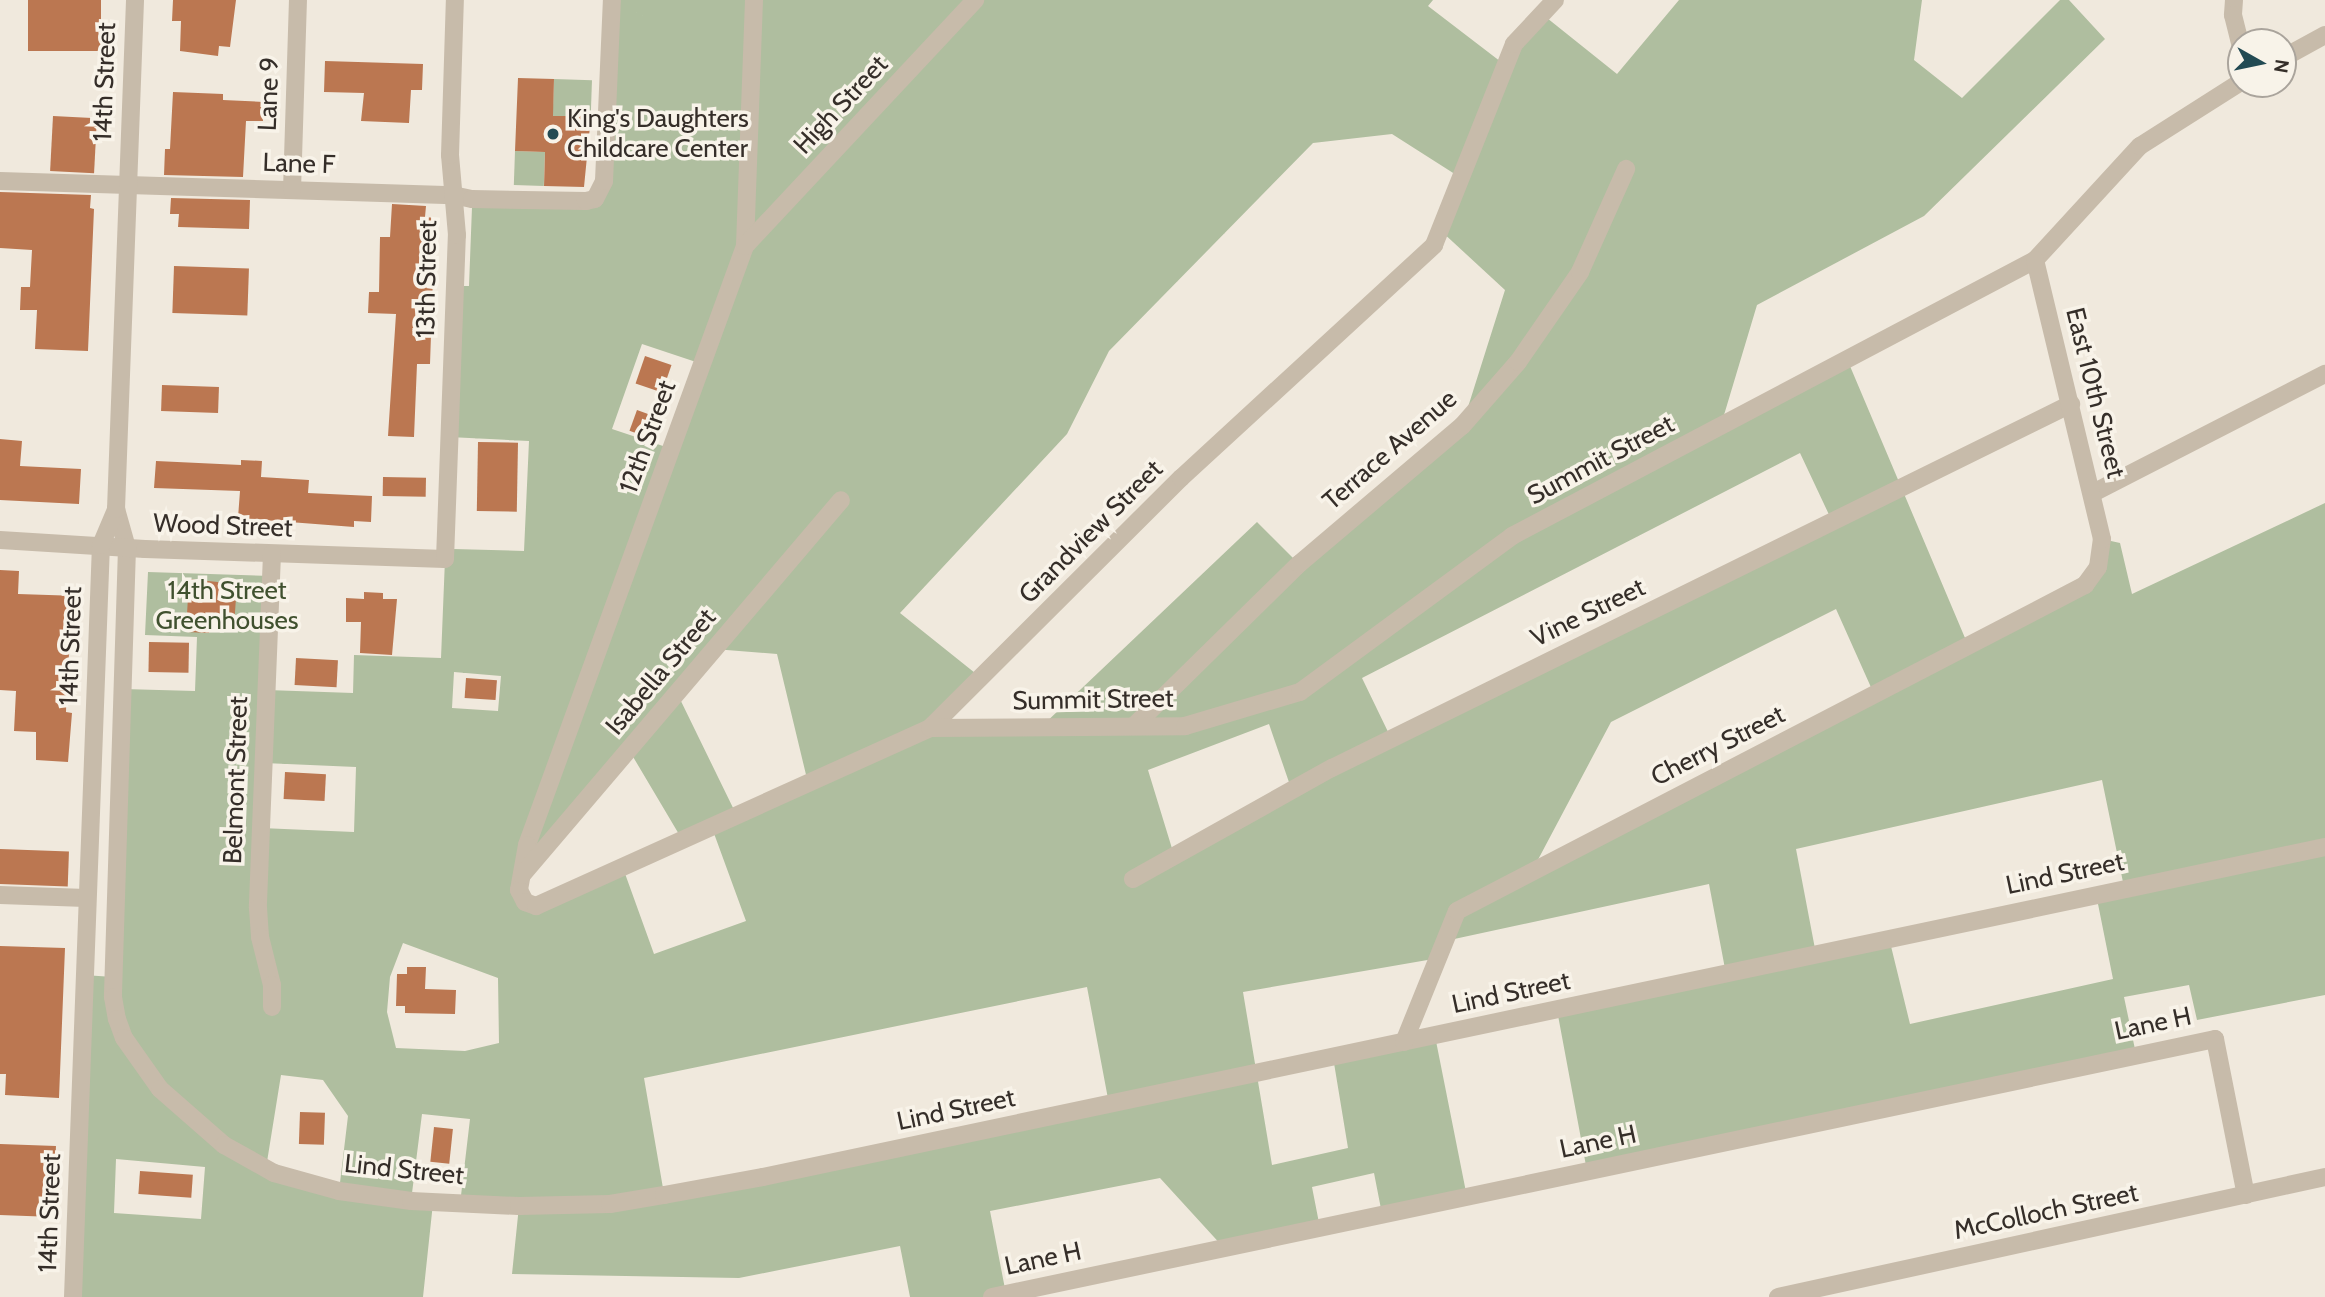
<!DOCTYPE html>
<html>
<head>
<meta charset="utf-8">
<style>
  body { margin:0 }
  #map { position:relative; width:2325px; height:1297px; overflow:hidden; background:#f0e9dd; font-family:Cabin,sans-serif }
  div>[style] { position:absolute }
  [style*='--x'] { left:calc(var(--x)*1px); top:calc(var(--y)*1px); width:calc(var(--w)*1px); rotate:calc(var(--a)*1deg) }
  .green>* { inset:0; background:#afbe9f; transform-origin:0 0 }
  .building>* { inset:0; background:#bb7751; transform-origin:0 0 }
  .minor>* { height:18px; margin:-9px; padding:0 9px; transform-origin:9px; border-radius:9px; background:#c7bbaa }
  .dots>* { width:19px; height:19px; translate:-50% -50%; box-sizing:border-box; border:4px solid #f8f3e9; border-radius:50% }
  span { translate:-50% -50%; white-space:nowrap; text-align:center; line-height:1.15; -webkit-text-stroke:7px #f8f3e9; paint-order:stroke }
  .street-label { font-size:26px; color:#352e29 }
  .poi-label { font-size:26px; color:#352e29 }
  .left { translate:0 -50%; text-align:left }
  .park-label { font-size:26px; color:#40512f }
  .north { position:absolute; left:2227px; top:28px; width:70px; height:70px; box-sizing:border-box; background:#f8f3e9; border:2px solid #aaa49c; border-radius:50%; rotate:99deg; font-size:19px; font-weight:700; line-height:28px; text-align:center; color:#352e29 }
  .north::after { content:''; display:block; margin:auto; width:24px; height:32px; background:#224a53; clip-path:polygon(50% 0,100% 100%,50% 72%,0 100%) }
</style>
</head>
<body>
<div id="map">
  <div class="green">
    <div style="clip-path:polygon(evenodd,612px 0,1433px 0,1428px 6px,1505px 65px,1542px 14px,1617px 74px,1679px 0,1922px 0,1914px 60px,1962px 98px,2060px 0,2069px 0,2105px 39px,1924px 216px,1757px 305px,1721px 425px,1847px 359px,1968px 645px,2085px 585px,2102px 539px,2120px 543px,2132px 594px,2325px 503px,2325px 995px,2197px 1020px,2189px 985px,2124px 997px,2136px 1054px,1587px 1171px,1557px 1010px,1726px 974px,1709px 884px,1445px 941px,1439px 958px,1243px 992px,1272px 1165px,1348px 1148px,1333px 1057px,1435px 1036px,1467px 1197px,1382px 1214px,1374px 1173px,1312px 1187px,1320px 1228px,1224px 1248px,1160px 1178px,990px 1211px,1006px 1294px,992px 1297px,910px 1297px,900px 1246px,739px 1278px,512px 1274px,519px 1206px,460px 1204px,470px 1119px,422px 1114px,411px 1201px,433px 1203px,423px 1297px,73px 1297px,84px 975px,113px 977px,123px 689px,195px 691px,197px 637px,145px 635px,148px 572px,271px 576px,267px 690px,353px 693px,354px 655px,441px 658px,445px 559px,453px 549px,524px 551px,529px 441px,449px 437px,455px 286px,469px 286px,472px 207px,595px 199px,612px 0,1392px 134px,1461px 178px,1440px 230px,1505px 290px,1462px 426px,1299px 564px,1257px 522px,1041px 727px,931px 727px,980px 677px,900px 613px,1067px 434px,1109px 351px,1313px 143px,1392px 134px,612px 0,642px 344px,702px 364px,672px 449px,612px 429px,642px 344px,612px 0,1800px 453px,1832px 521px,1391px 738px,1362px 678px,1800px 453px,612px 0,1836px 609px,1874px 694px,1532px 871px,1611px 722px,1836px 609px,612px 0,714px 649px,777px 654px,808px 783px,737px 816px,677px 693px,714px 649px,612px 0,454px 672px,501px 676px,498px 711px,452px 708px,454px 672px,612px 0,1269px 724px,1292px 791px,1174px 855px,1148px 770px,1269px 724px,612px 0,629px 750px,683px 841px,712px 828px,746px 921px,654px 954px,623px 868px,525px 902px,520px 877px,629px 750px,612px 0,264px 763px,356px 767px,354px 832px,261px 828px,264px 763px,612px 0,2102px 780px,2124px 887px,2096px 894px,2113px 979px,1910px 1024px,1889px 938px,1816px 954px,1796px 849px,2102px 780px,612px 0,403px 943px,498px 978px,499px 1043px,465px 1051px,396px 1048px,387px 1012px,390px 977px,403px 943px,612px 0,1087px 987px,1109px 1104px,664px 1194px,644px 1078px,1087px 987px,612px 0,281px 1075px,323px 1080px,348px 1116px,339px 1191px,266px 1168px,281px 1075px,612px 0,116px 1159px,205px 1167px,201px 1219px,114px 1213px,116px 1159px)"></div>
    <div style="left:554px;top:79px;width:38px;height:37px;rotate:2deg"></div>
    <div style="left:515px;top:151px;width:30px;height:34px;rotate:2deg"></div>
  </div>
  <div class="building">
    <div style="left:28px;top:0;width:73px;height:51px"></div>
    <div style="clip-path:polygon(173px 0,236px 0,230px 47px,219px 46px,218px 56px,180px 51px,181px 21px,172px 21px)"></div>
    <div style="clip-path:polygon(325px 61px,423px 64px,422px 90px,411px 90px,409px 123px,361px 121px,364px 93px,324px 92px)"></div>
    <div style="clip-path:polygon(518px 78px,554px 79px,553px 116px,591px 116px,584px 187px,544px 186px,545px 152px,515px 151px)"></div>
    <div style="clip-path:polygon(173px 92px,223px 94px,223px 100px,264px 102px,263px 121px,246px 121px,243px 177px,164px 175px,165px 149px,170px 149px)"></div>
    <div style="left:53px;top:116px;width:44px;height:55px;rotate:3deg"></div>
    <div style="clip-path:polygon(0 192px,91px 195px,90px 208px,94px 209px,88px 351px,35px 349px,37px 310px,20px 310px,21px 287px,30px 287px,32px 250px,0 248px)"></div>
    <div style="clip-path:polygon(171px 198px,250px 200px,249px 229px,178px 227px,179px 214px,170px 214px)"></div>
    <div style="clip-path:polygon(392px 204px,426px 206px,425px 217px,435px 218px,430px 364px,417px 364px,414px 437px,388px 436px,396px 314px,368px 313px,369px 292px,379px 292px,380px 237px,390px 237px)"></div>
    <div style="left:174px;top:266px;width:75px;height:47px;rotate:2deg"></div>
    <div style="left:645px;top:356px;width:28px;height:29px;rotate:19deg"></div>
    <div style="left:162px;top:385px;width:57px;height:26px;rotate:2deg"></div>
    <div style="left:637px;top:410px;width:27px;height:22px;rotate:20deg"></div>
    <div style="clip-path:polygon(0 439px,22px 441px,20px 466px,81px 469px,79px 504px,0 500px)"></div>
    <div style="left:478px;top:442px;width:40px;height:69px;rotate:1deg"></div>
    <div style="clip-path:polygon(241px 460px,262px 461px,261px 477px,309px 480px,308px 493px,372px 496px,371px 522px,354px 521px,354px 527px,238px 518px,240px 491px,154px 488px,156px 461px,241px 465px)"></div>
    <div style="left:383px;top:477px;width:43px;height:19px;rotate:1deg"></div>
    <div style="clip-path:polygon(0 570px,19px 571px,18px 594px,79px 596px,77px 639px,71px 639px,67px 671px,66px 712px,72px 713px,68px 762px,36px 760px,36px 732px,14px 731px,16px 691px,0 690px)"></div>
    <div style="clip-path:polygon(189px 579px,237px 584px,234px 626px,209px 624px,209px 633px,186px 632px)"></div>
    <div style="clip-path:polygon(364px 592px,383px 593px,383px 599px,397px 599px,392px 655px,360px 653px,361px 622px,346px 622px,346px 598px,364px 599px)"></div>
    <div style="left:149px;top:642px;width:40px;height:30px;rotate:1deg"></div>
    <div style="left:296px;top:658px;width:42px;height:27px;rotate:3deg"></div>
    <div style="left:466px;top:678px;width:31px;height:20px;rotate:4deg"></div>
    <div style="left:285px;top:772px;width:41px;height:27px;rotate:3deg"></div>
    <div style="left:0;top:849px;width:69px;height:35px;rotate:2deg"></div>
    <div style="clip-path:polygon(0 946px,65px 948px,59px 1098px,5px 1095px,6px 1074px,0 1074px)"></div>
    <div style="clip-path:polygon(407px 967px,426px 967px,425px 989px,456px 990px,455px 1014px,405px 1013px,405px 1006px,396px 1006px,397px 974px,407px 974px)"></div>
    <div style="left:300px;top:1112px;width:25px;height:32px;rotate:2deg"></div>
    <div style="left:434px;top:1127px;width:19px;height:35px;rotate:6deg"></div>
    <div style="left:0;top:1144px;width:56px;height:71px;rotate:2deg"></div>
    <div style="left:140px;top:1171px;width:53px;height:23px;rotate:4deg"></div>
  </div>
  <div class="minor">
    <div style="--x:754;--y:0;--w:246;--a:92.1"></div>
    <div style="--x:745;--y:246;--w:637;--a:110"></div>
    <div style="--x:527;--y:845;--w:46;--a:100.1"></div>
    <div style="--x:519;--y:890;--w:13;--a:63"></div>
    <div style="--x:525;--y:902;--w:12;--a:20"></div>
    <div style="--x:536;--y:906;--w:432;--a:-24.3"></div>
    <div style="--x:930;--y:728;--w:354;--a:-44.9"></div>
    <div style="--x:1181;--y:478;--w:344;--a:-42.6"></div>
    <div style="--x:1434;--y:245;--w:216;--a:-68.3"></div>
    <div style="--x:1514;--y:44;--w:60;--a:-47"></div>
    <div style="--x:2234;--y:0;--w:15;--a:94"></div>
    <div style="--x:2233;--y:15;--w:33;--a:76"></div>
    <div style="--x:2283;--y:58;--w:48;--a:-28.7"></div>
    <div style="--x:0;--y:181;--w:453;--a:1.8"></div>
    <div style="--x:453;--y:195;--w:19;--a:12"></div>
    <div style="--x:472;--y:199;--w:114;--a:1"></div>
    <div style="--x:586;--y:201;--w:9;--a:-13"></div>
    <div style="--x:595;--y:199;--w:20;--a:-63"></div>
    <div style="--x:604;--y:181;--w:181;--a:-87.5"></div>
    <div style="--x:292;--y:190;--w:190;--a:-88.2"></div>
    <div style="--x:745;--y:246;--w:337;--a:-46.9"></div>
    <div style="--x:2093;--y:493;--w:261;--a:-27.2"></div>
    <div style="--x:116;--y:509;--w:41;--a:74.2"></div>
    <div style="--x:127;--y:548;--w:449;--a:91.8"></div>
    <div style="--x:113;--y:997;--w:22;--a:80"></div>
    <div style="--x:117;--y:1019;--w:20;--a:70"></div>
    <div style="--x:124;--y:1038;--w:62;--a:54.8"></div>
    <div style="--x:160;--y:1089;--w:85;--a:41.2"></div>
    <div style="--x:224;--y:1145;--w:57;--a:29.2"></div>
    <div style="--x:274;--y:1173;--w:67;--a:15.5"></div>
    <div style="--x:339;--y:1191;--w:73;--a:7.9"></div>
    <div style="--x:411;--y:1201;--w:108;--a:2.7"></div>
    <div style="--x:519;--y:1206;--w:91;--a:-1.3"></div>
    <div style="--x:610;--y:1204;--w:55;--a:-9.5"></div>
    <div style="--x:664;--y:1195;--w:101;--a:-10.3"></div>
    <div style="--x:763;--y:1177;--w:1596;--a:-11.93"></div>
    <div style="--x:0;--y:540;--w:145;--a:3.6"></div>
    <div style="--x:145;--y:549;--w:300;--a:1.9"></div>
    <div style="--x:445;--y:559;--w:324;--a:-87.9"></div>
    <div style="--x:457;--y:235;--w:80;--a:-95"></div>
    <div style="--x:450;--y:155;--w:155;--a:-88.2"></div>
    <div style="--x:272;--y:554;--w:354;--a:92.3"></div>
    <div style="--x:258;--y:908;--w:29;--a:86"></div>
    <div style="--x:260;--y:937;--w:49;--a:76"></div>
    <div style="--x:272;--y:985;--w:22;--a:90"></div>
    <div style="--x:1134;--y:726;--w:231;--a:-44.5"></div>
    <div style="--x:1299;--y:564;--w:214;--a:-40.3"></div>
    <div style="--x:1462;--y:426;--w:85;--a:-48.8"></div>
    <div style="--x:1518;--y:362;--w:109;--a:-55.4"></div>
    <div style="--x:1580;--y:272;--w:113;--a:-65.9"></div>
    <div style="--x:930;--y:728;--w:255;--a:-0.4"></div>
    <div style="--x:1185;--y:726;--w:120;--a:-16.5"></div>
    <div style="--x:1300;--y:692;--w:263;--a:-36.3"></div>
    <div style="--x:1512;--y:536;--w:591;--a:-27.82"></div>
    <div style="--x:2035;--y:260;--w:155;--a:-47.4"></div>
    <div style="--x:2140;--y:146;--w:120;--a:-32.4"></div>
    <div style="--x:522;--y:875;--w:492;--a:-49.6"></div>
    <div style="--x:1133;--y:879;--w:228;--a:-29.2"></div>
    <div style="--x:1332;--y:768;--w:824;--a:-26.22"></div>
    <div style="--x:0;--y:895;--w:86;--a:2"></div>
    <div style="--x:1404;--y:1042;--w:141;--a:-68"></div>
    <div style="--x:1457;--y:911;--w:708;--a:-27.43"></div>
    <div style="--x:2085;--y:585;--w:22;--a:-54"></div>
    <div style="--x:2098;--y:567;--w:28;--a:-82"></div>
    <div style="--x:2102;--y:539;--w:287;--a:-103.5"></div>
    <div style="--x:73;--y:1297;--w:753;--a:-87.87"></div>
    <div style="--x:101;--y:545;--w:39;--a:-67"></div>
    <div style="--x:116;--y:509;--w:509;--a:-87.86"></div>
    <div style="--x:992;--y:1297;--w:1250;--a:-11.91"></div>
    <div style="--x:2215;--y:1039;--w:159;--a:78.8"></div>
    <div style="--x:1778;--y:1297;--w:560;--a:-12.37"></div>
  </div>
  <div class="dots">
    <div style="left:553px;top:134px;background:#224a53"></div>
  </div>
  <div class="street-label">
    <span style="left:105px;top:82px;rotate:-88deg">14th Street</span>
    <span style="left:269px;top:94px;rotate:-88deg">Lane 9</span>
    <span style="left:841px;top:105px;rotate:-47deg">High Street</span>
    <span style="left:299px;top:164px;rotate:2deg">Lane F</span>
    <span style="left:427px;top:279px;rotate:-89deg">13th Street</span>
    <span style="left:2095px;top:393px;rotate:76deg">East 10th Street</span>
    <span style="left:648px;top:437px;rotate:-70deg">12th Street</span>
    <span style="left:1390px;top:450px;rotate:-41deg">Terrace Avenue</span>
    <span style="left:1601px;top:460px;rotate:-28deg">Summit Street</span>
    <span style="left:223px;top:526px;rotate:2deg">Wood Street</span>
    <span style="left:1091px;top:532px;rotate:-45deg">Grandview Street</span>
    <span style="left:1588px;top:613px;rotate:-26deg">Vine Street</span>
    <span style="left:71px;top:646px;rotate:-88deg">14th Street</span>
    <span style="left:661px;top:672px;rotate:-50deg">Isabella Street</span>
    <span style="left:1093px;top:700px;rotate:-1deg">Summit Street</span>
    <span style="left:1718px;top:746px;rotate:-27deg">Cherry Street</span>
    <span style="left:236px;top:780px;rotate:-88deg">Belmont Street</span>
    <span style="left:2065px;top:874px;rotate:-12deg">Lind Street</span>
    <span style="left:1511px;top:993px;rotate:-12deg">Lind Street</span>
    <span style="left:2153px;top:1024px;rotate:-12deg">Lane H</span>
    <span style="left:956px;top:1110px;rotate:-12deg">Lind Street</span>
    <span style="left:1598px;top:1142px;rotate:-12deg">Lane H</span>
    <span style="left:404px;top:1170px;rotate:6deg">Lind Street</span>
    <span style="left:2046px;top:1212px;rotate:-12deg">McColloch Street</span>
    <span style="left:50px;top:1213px;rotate:-88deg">14th Street</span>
    <span style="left:1043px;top:1259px;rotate:-12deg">Lane H</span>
  </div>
  <div class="poi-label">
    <span class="left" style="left:567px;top:134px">King's Daughters<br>Childcare Center</span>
  </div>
  <div class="park-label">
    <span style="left:227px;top:606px">14th Street<br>Greenhouses</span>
  </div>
  <div class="north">N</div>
</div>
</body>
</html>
